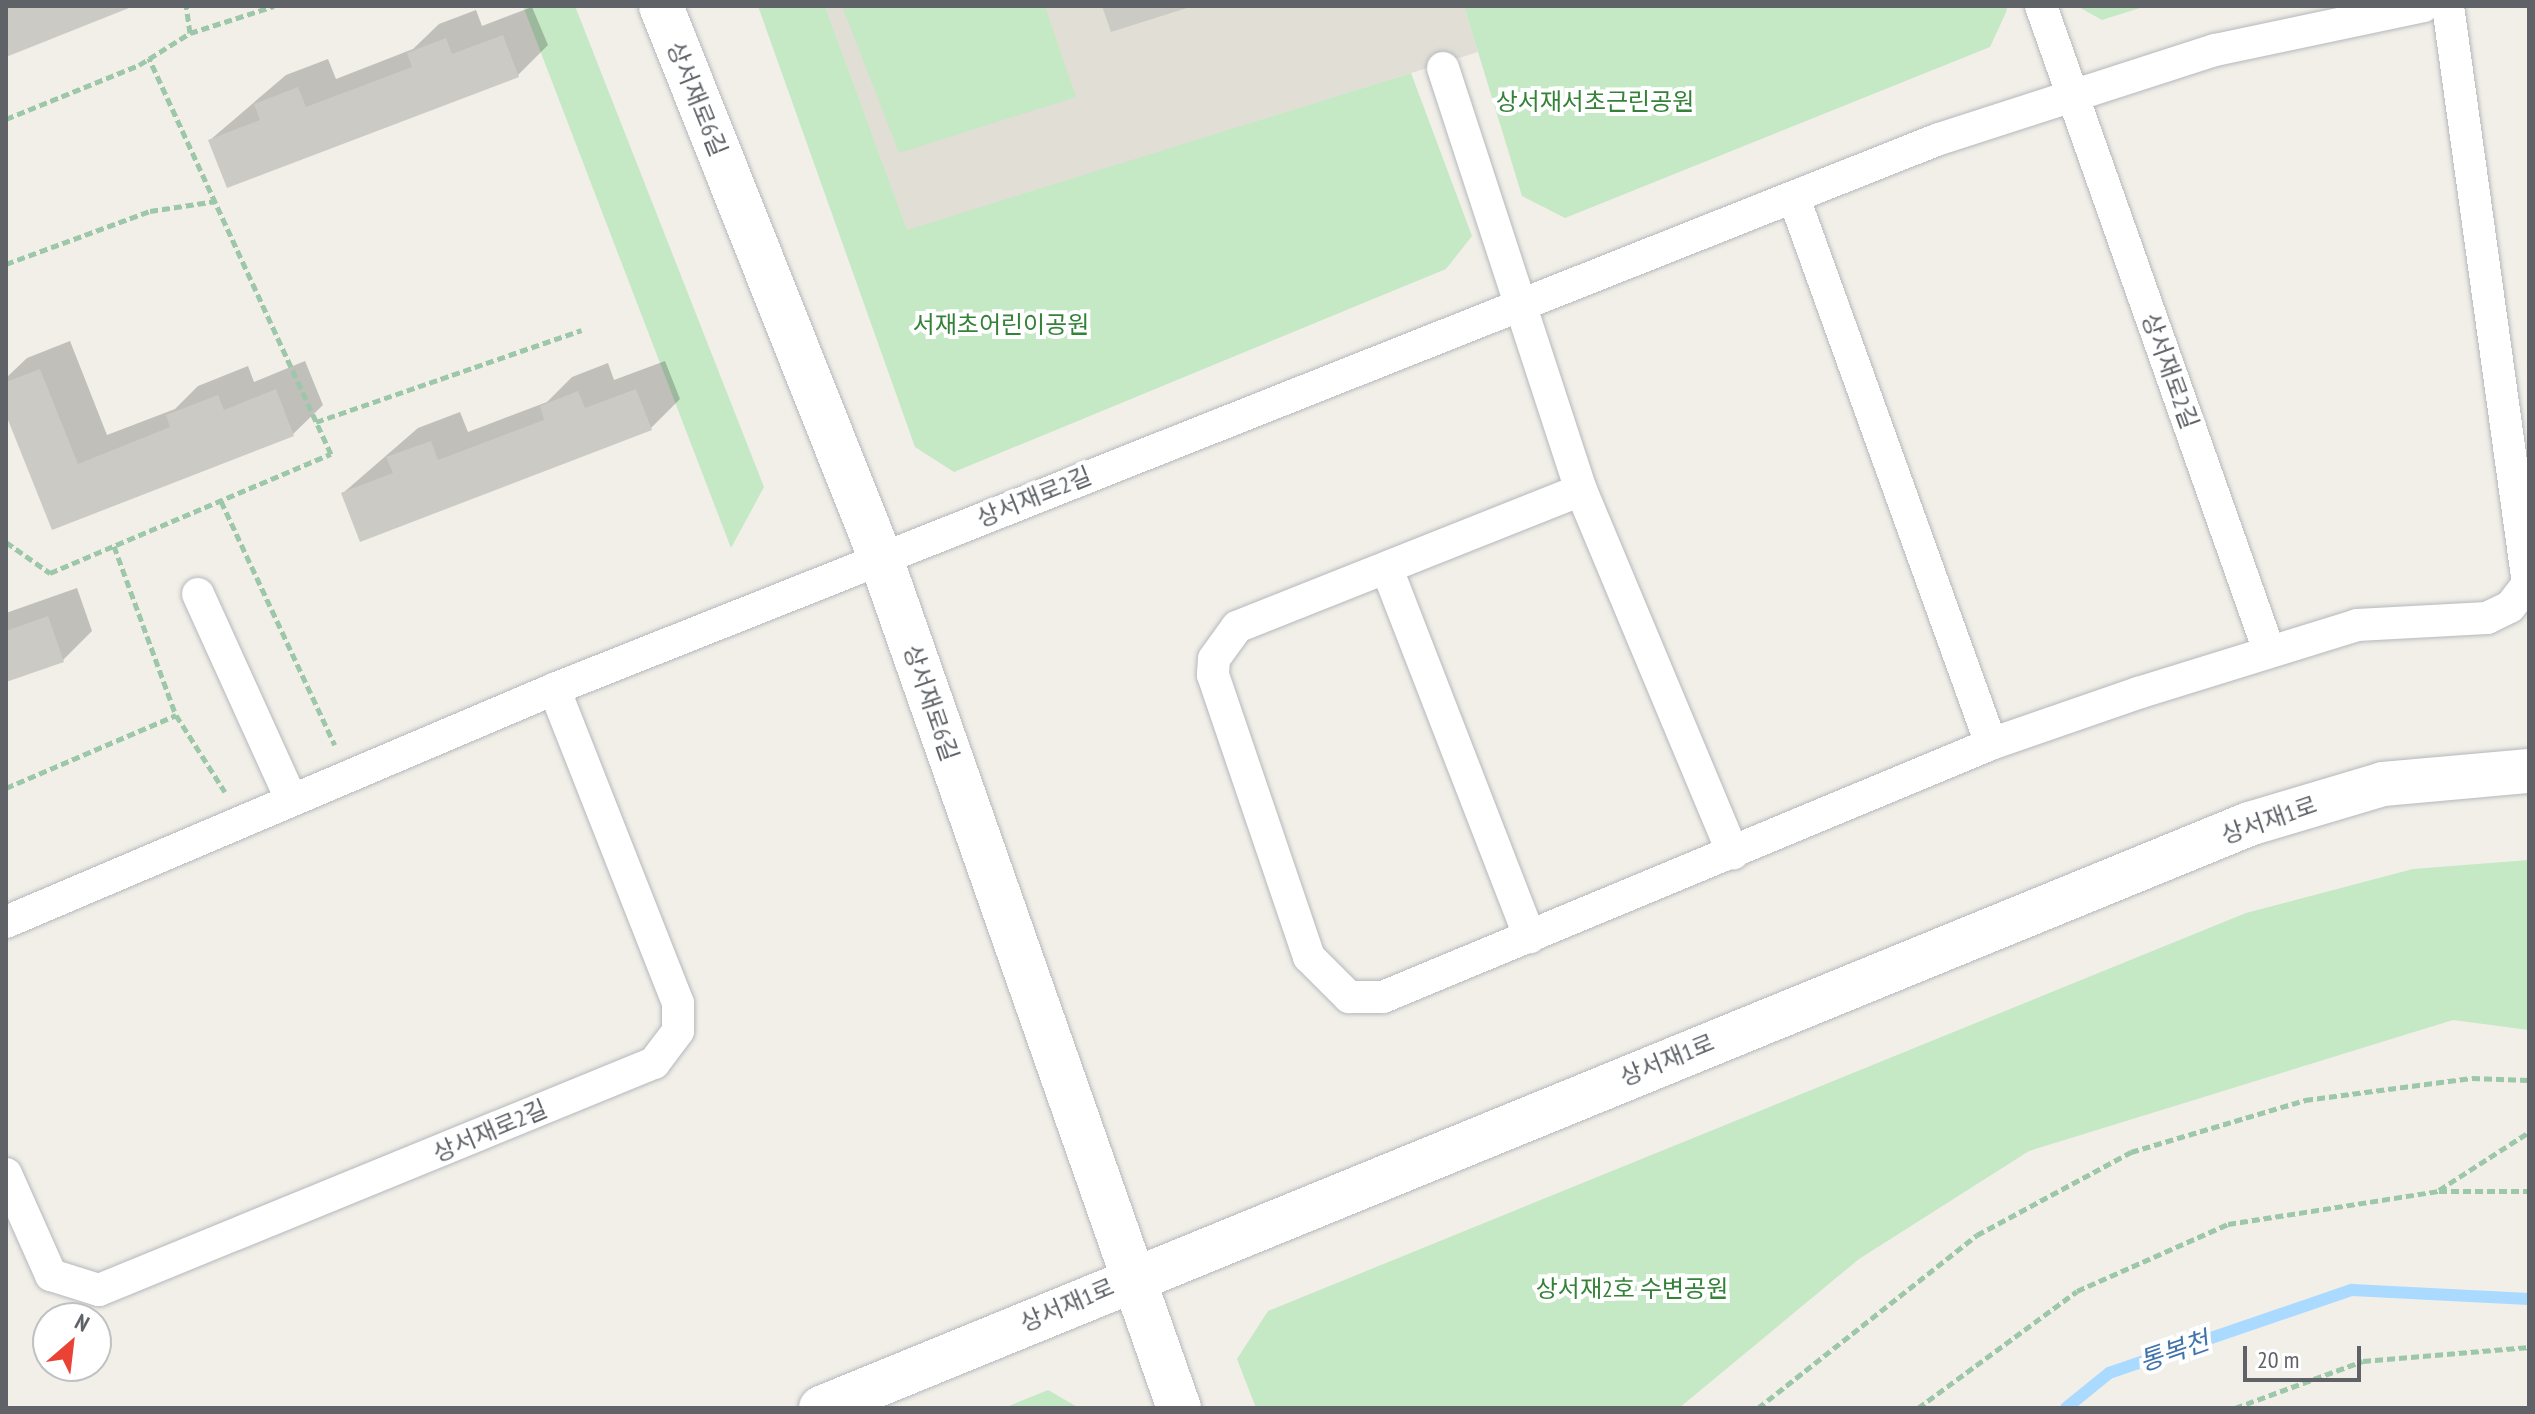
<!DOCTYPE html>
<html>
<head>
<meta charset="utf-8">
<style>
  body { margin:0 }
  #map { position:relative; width:2535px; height:1414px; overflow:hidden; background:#f1efe8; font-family:"PT Sans Narrow","Noto Sans KR",sans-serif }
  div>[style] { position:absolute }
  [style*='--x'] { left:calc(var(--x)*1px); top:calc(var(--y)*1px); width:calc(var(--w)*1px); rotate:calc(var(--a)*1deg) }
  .education>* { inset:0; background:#e1ded6 }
  .green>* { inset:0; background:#c5e8c5 }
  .shadow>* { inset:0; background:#0003 }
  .stream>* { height:12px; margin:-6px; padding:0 6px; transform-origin:6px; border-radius:6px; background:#aadaff }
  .building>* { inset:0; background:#cccac5 }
  .path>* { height:5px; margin-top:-2.5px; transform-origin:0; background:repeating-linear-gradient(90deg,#9cc7a9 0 8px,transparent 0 12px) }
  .roads { filter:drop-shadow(0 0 2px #b5b8bc) drop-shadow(0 0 2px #b5b8bc) }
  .street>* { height:32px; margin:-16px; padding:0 16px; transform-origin:16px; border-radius:16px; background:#fff }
  .secondary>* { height:44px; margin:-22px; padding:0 22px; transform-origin:22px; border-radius:22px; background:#fff }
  span { translate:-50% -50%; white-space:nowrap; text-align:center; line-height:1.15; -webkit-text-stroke:8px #fff; paint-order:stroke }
  .street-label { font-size:24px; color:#5f6368 }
  .park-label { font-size:24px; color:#348238 }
  .water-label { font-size:26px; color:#4174aa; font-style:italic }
  .frame { position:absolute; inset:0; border:8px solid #5f6368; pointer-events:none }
  .north { position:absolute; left:32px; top:1302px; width:80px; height:80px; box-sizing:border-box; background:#fff; border:2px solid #bfc1c3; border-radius:50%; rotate:28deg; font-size:22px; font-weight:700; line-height:32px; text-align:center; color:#5f6368 }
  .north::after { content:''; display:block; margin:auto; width:28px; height:36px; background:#ea4335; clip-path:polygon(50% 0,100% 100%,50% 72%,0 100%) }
  .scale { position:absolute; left:2243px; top:1346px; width:118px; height:36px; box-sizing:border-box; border:4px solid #5f6368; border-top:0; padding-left:10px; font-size:24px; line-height:28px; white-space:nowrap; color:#5f6368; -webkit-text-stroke:6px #fff; paint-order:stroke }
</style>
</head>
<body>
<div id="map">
  <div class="education">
    <div style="clip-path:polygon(825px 6px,1464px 6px,1478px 52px,907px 231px)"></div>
  </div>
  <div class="green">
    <div style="clip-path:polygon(523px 6px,575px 6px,764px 487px,731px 548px)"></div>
    <div style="clip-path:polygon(758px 6px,825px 6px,907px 230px,1411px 73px,1472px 236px,1446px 269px,954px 472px,915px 447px)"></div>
    <div style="clip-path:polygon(842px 6px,1045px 6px,1076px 97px,899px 153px)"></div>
    <div style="clip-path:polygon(1464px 6px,2006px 6px,2007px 10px,1990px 47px,1565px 218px,1522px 196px)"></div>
    <div style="clip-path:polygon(2077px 6px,2146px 6px,2102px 20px)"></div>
    <div style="clip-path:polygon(2529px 860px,2529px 1030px,2453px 1020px,2029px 1151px,1859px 1259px,1679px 1408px,1256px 1408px,1237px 1359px,1268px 1311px,2246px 913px,2413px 869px)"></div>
    <div style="clip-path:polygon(1048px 1390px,1079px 1408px,1004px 1408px)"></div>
  </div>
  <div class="shadow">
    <div style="clip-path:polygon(532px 7px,548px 45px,518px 75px,210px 140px,286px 75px,328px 59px,336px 79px,413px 49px,439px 24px,476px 10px,482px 26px)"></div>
    <div style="clip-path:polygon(70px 341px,107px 435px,175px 409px,198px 386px,248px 366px,254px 382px,305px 361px,323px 405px,293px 434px,53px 528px,6px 409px,6px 378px,27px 358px)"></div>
    <div style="clip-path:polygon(665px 361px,680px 399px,651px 428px,343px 493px,418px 428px,460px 412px,468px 432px,547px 402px,572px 377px,608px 363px,614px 380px)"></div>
    <div style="clip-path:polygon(77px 588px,92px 631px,63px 660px,6px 680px,6px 613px)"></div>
  </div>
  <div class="stream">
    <div style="--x:2066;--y:1408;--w:55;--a:-39.1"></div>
    <div style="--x:2109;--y:1373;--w:257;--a:-18.9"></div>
    <div style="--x:2352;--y:1290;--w:177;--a:2.9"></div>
  </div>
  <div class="building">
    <div style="clip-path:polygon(6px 6px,134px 6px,6px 57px)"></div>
    <div style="clip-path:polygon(1102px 6px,1190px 6px,1190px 7px,1111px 32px)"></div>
    <div style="clip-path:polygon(503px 35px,519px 77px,227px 188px,208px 140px,260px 120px,254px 104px,298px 87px,306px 107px,412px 67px,407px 53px,446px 38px,452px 54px)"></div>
    <div style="clip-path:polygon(40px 369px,78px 464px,170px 427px,166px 415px,218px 395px,224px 410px,276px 389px,294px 436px,52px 530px,6px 415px,6px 382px)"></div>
    <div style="clip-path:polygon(636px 389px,652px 430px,360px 542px,341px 493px,393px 473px,386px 457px,431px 441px,438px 460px,544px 420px,540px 406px,578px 391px,585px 408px)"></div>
    <div style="clip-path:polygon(48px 616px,64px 662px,6px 682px,6px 631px)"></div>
  </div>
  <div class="path">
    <div style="--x:190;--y:33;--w:88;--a:-17.8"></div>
    <div style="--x:6;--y:119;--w:144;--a:-22.1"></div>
    <div style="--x:139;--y:65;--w:60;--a:-32.1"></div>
    <div style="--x:190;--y:33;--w:27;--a:-98"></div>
    <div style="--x:6;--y:264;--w:153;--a:-20.2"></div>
    <div style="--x:150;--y:211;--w:67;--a:-8.6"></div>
    <div style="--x:316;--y:422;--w:281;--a:-19.1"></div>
    <div style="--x:221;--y:501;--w:269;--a:65"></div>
    <div style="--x:6;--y:542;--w:54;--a:35.2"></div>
    <div style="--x:50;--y:573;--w:305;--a:-23"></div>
    <div style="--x:331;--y:454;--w:436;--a:-114.7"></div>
    <div style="--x:114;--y:546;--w:180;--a:69.9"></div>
    <div style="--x:176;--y:715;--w:91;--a:57.5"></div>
    <div style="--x:6;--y:788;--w:185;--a:-23.2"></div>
    <div style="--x:2439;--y:1190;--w:107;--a:-32.8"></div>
    <div style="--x:1758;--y:1408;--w:279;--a:-38.3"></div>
    <div style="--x:1977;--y:1235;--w:175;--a:-28.3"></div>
    <div style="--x:2131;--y:1152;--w:182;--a:-16.6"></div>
    <div style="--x:2305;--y:1100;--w:168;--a:-7.5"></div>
    <div style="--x:2472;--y:1078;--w:57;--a:2"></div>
    <div style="--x:1918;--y:1408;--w:197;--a:-36.3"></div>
    <div style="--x:2077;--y:1291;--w:165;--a:-23.9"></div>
    <div style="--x:2228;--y:1224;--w:214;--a:-8.9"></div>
    <div style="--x:2439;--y:1191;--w:90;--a:0"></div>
    <div style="--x:2235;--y:1408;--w:136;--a:-20.2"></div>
    <div style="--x:2363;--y:1361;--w:167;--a:-4.8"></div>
  </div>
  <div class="roads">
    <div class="street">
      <div style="--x:2041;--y:6;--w:684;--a:70.53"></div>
      <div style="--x:1443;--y:68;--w:444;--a:71.9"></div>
      <div style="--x:1581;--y:490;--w:394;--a:67.3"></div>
      <div style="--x:1794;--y:198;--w:580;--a:70.16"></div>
      <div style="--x:1581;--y:490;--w:370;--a:158.3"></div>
      <div style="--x:1237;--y:627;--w:39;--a:126"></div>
      <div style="--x:1214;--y:659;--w:16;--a:94"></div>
      <div style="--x:1213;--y:675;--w:298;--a:71.2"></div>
      <div style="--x:1309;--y:957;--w:57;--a:45"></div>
      <div style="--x:1349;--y:997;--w:34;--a:0"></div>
      <div style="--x:1383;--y:997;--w:659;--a:-22.59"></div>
      <div style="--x:1991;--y:744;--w:156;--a:-19.1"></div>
      <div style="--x:2138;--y:693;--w:229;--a:-17.2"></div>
      <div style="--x:2357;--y:625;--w:130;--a:-3.1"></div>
      <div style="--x:2487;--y:618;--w:25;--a:-26"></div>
      <div style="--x:2510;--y:607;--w:29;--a:-52"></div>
      <div style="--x:2528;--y:584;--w:584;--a:-97.88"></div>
      <div style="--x:1387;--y:569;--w:395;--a:68.8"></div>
      <div style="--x:198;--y:594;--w:225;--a:65.6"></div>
      <div style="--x:6;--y:922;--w:595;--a:-23.03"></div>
      <div style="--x:554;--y:689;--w:1490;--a:-21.66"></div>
      <div style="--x:1939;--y:139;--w:290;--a:-17.9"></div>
      <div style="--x:2215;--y:50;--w:213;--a:-11.9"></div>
      <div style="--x:6;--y:1174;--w:111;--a:66"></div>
      <div style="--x:51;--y:1275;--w:50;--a:17.4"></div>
      <div style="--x:99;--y:1290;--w:600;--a:-22.25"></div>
      <div style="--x:654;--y:1063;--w:40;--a:-53"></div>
      <div style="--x:678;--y:1031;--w:28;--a:-90"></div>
      <div style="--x:678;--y:1003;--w:338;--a:-111.5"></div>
    </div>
    <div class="secondary">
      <div style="--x:661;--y:6;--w:595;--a:68.31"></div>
      <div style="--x:881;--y:559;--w:900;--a:70.66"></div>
      <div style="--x:821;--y:1408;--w:1543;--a:-22.24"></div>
      <div style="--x:2249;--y:824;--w:140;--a:-16.6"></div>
      <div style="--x:2383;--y:784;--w:147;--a:-5.1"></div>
    </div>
  </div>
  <div class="street-label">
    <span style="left:697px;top:99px;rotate:68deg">상서재로6길</span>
    <span style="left:2170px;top:371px;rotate:70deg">상서재로2길</span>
    <span style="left:1034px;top:497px;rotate:-22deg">상서재로2길</span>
    <span style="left:931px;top:703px;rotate:71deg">상서재로6길</span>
    <span style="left:2269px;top:820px;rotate:-19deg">상서재1로</span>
    <span style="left:1667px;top:1060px;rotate:-22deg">상서재1로</span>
    <span style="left:490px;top:1131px;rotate:-23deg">상서재로2길</span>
    <span style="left:1067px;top:1305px;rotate:-23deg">상서재1로</span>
  </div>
  <div class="park-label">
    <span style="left:1595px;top:102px">상서재서초근린공원</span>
    <span style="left:1001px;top:325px">서재초어린이공원</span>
    <span style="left:1632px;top:1289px">상서재2호 수변공원</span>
  </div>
  <div class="water-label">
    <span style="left:2174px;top:1351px;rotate:-19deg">통복천</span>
  </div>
  <div class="frame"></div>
  <div class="north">N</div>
  <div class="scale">20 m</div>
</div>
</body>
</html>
